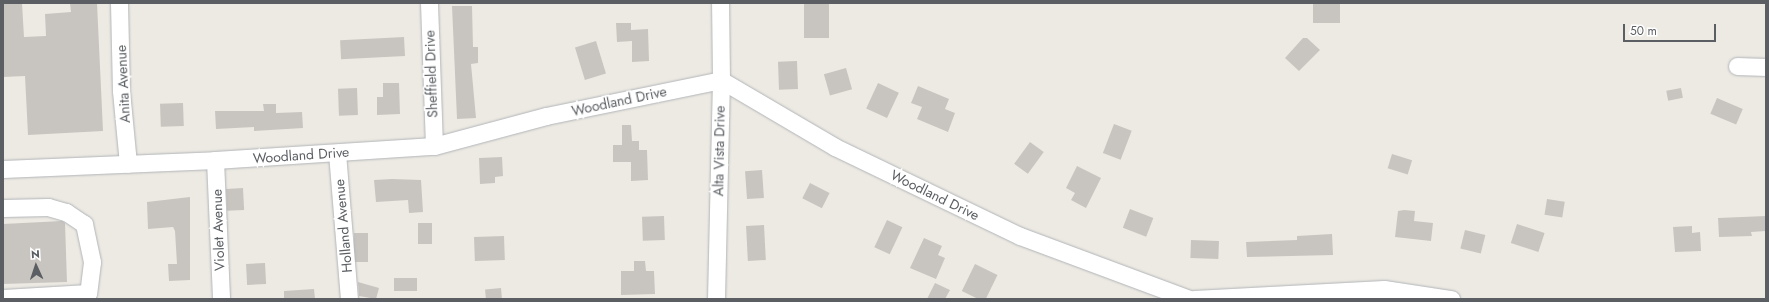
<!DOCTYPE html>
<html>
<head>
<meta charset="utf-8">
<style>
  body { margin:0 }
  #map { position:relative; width:1769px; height:302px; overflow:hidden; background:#edeae3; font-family:Jost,sans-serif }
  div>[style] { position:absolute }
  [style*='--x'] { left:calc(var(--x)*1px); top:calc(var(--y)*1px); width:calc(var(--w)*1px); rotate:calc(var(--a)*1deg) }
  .building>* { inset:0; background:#c8c5c0; transform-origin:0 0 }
  .roads { filter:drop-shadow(0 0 1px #b1b4b8) drop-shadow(0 0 1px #b1b4b8) }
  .minor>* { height:17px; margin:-8.5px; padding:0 8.5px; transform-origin:8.5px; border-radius:8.5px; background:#fff }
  span { translate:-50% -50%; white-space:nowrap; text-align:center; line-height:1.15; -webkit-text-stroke:3.5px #fff; paint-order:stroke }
  .street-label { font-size:14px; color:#5b5f63 }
  .frame { position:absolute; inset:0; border:4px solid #5b5f63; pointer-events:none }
  .north { position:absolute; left:16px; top:246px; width:40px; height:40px; -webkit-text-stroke:3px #fff; paint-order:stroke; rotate:357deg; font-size:11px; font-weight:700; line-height:16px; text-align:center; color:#5b5f63 }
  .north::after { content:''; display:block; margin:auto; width:14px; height:18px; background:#5b5f63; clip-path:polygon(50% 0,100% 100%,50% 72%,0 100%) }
  .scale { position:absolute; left:1623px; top:24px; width:93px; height:18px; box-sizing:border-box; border:2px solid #5b5f63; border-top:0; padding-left:5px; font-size:12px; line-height:14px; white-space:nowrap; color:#5b5f63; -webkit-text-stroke:3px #fff; paint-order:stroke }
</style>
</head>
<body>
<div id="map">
  <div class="building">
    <div style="clip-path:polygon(3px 3px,22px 3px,24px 37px,46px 36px,45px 14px,71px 12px,70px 3px,97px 3px,103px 131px,28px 135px,25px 76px,3px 77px)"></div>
    <div style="left:804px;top:3px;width:25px;height:35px"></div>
    <div style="left:1313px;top:3px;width:27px;height:20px"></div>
    <div style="clip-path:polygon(452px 6px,472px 6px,473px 47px,478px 47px,478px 63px,471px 64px,476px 118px,457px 119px)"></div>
    <div style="clip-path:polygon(616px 23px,631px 23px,631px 30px,648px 29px,649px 61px,632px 62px,632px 41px,617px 42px)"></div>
    <div style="left:404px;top:37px;width:19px;height:64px;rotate:87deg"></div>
    <div style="clip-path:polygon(1303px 38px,1307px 38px,1320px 50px,1299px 71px,1285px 58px)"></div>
    <div style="left:596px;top:41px;width:34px;height:22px;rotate:73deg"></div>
    <div style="left:797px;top:61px;width:28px;height:19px;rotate:88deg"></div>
    <div style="left:846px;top:68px;width:22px;height:23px;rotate:74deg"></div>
    <div style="clip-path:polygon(383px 83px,399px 83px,400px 114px,377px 115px,377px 97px,383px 97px)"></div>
    <div style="left:878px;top:83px;width:23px;height:28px;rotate:25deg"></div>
    <div style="clip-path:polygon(918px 86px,949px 99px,945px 109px,955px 113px,948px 132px,917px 119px,922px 107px,911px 103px)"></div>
    <div style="left:357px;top:88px;width:27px;height:19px;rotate:88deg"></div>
    <div style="left:1681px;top:88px;width:10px;height:15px;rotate:79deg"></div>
    <div style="left:1717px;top:98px;width:28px;height:17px;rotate:23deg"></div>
    <div style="left:183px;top:103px;width:23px;height:23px;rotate:88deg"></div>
    <div style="clip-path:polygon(263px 104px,276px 104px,276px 113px,302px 112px,303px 128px,254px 131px,254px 127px,216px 129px,215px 111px,264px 111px)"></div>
    <div style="left:1114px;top:124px;width:19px;height:31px;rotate:21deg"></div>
    <div style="clip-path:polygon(622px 125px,631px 125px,632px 141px,639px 141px,639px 150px,647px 150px,648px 180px,631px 181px,631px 162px,613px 162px,613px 145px,622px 145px)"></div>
    <div style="left:1030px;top:142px;width:17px;height:27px;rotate:36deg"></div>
    <div style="left:1392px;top:154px;width:21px;height:15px;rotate:17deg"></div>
    <div style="clip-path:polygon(502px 157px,503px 176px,495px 177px,495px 183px,480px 184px,479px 158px)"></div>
    <div style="clip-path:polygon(1077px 166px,1101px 178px,1086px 208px,1071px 200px,1075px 193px,1066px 188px)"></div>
    <div style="left:762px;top:170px;width:28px;height:17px;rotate:86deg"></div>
    <div style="clip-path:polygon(392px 179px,421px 180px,423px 212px,409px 213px,408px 200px,376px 202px,374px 180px)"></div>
    <div style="left:810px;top:183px;width:22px;height:17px;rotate:27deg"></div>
    <div style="left:243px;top:188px;width:22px;height:17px;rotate:87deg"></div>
    <div style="clip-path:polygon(190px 197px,190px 280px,169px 281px,168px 264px,177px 264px,175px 231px,173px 227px,148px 229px,147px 202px)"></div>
    <div style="left:1547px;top:199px;width:18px;height:16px;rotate:9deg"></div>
    <div style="left:1130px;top:209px;width:25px;height:20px;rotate:21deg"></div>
    <div style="clip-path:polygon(1404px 210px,1415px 211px,1414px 221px,1433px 223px,1431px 241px,1395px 237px,1398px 211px)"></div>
    <div style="left:664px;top:216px;width:24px;height:22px;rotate:88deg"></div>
    <div style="clip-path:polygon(1766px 216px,1766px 231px,1751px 232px,1752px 236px,1719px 237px,1718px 218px)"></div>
    <div style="left:887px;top:220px;width:17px;height:30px;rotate:25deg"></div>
    <div style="clip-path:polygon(62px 221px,65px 223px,67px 282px,3px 284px,3px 224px)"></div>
    <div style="left:418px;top:223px;width:14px;height:21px"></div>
    <div style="left:1517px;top:224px;width:29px;height:20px;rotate:18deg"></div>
    <div style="left:764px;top:225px;width:35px;height:18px;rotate:87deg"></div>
    <div style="clip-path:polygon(1692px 226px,1692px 233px,1700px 232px,1701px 251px,1675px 252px,1673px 227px)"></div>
    <div style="left:1465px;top:230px;width:21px;height:19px;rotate:14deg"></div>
    <div style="left:354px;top:233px;width:14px;height:29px"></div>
    <div style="clip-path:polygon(1332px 234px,1333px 255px,1247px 257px,1246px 242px,1297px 240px,1297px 236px)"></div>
    <div style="left:504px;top:236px;width:24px;height:30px;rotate:88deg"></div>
    <div style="clip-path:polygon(924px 238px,942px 246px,938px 255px,945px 258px,936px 279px,910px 268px)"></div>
    <div style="left:1191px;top:240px;width:28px;height:18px;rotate:2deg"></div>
    <div style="clip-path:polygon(634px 261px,645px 261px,646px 271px,654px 271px,655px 294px,621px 295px,621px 271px,634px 271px)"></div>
    <div style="left:265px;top:263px;width:21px;height:19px;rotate:87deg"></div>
    <div style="left:975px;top:264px;width:25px;height:30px;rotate:26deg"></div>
    <div style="left:394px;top:278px;width:23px;height:13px"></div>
    <div style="clip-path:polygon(358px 282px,379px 288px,376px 299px,359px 296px)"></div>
    <div style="clip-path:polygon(935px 283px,950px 290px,945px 299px,927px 299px)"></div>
    <div style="left:501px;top:288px;width:11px;height:16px;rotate:85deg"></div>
    <div style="clip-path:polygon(314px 289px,315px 299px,284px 299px,284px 291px)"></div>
  </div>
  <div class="roads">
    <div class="minor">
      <div style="--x:119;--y:3;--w:88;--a:88.7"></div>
      <div style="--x:121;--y:91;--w:73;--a:84.5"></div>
      <div style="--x:429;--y:3;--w:143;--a:88"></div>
      <div style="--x:1737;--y:66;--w:29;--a:2"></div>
      <div style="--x:337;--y:153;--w:146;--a:85.3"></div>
      <div style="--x:215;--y:160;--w:139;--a:87.5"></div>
      <div style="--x:3;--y:169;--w:212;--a:-2.4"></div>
      <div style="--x:215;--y:160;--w:219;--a:-3.7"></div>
      <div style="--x:434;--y:146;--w:116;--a:-15"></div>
      <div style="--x:546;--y:116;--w:179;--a:-11.6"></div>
      <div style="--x:721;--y:80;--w:132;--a:30.4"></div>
      <div style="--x:835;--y:147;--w:205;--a:25.7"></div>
      <div style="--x:1020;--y:236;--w:180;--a:20.4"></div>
      <div style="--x:3;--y:208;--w:45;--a:-1.3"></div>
      <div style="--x:48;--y:207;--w:19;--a:16"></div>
      <div style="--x:66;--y:212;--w:22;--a:34"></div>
      <div style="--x:84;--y:224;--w:39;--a:78"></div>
      <div style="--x:92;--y:262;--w:31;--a:97"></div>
      <div style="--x:88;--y:293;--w:85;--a:176.6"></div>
      <div style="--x:716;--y:299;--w:219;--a:-88.7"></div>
      <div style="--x:721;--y:80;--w:77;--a:-90.7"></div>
      <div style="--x:1194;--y:299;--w:190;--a:-3"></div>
      <div style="--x:1384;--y:289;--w:68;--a:8.5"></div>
    </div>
  </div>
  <div class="street-label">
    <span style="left:431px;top:74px;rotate:-92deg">Sheffield Drive</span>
    <span style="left:123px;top:84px;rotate:-93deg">Anita Avenue</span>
    <span style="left:619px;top:101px;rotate:-12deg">Woodland Drive</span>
    <span style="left:719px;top:151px;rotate:-89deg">Alta Vista Drive</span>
    <span style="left:301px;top:155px;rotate:-4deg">Woodland Drive</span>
    <span style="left:935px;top:195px;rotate:26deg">Woodland Drive</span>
    <span style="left:343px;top:226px;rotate:-95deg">Holland Avenue</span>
    <span style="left:218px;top:230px;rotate:-92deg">Violet Avenue</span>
  </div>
  <div class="frame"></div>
  <div class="north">N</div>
  <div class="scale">50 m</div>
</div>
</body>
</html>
